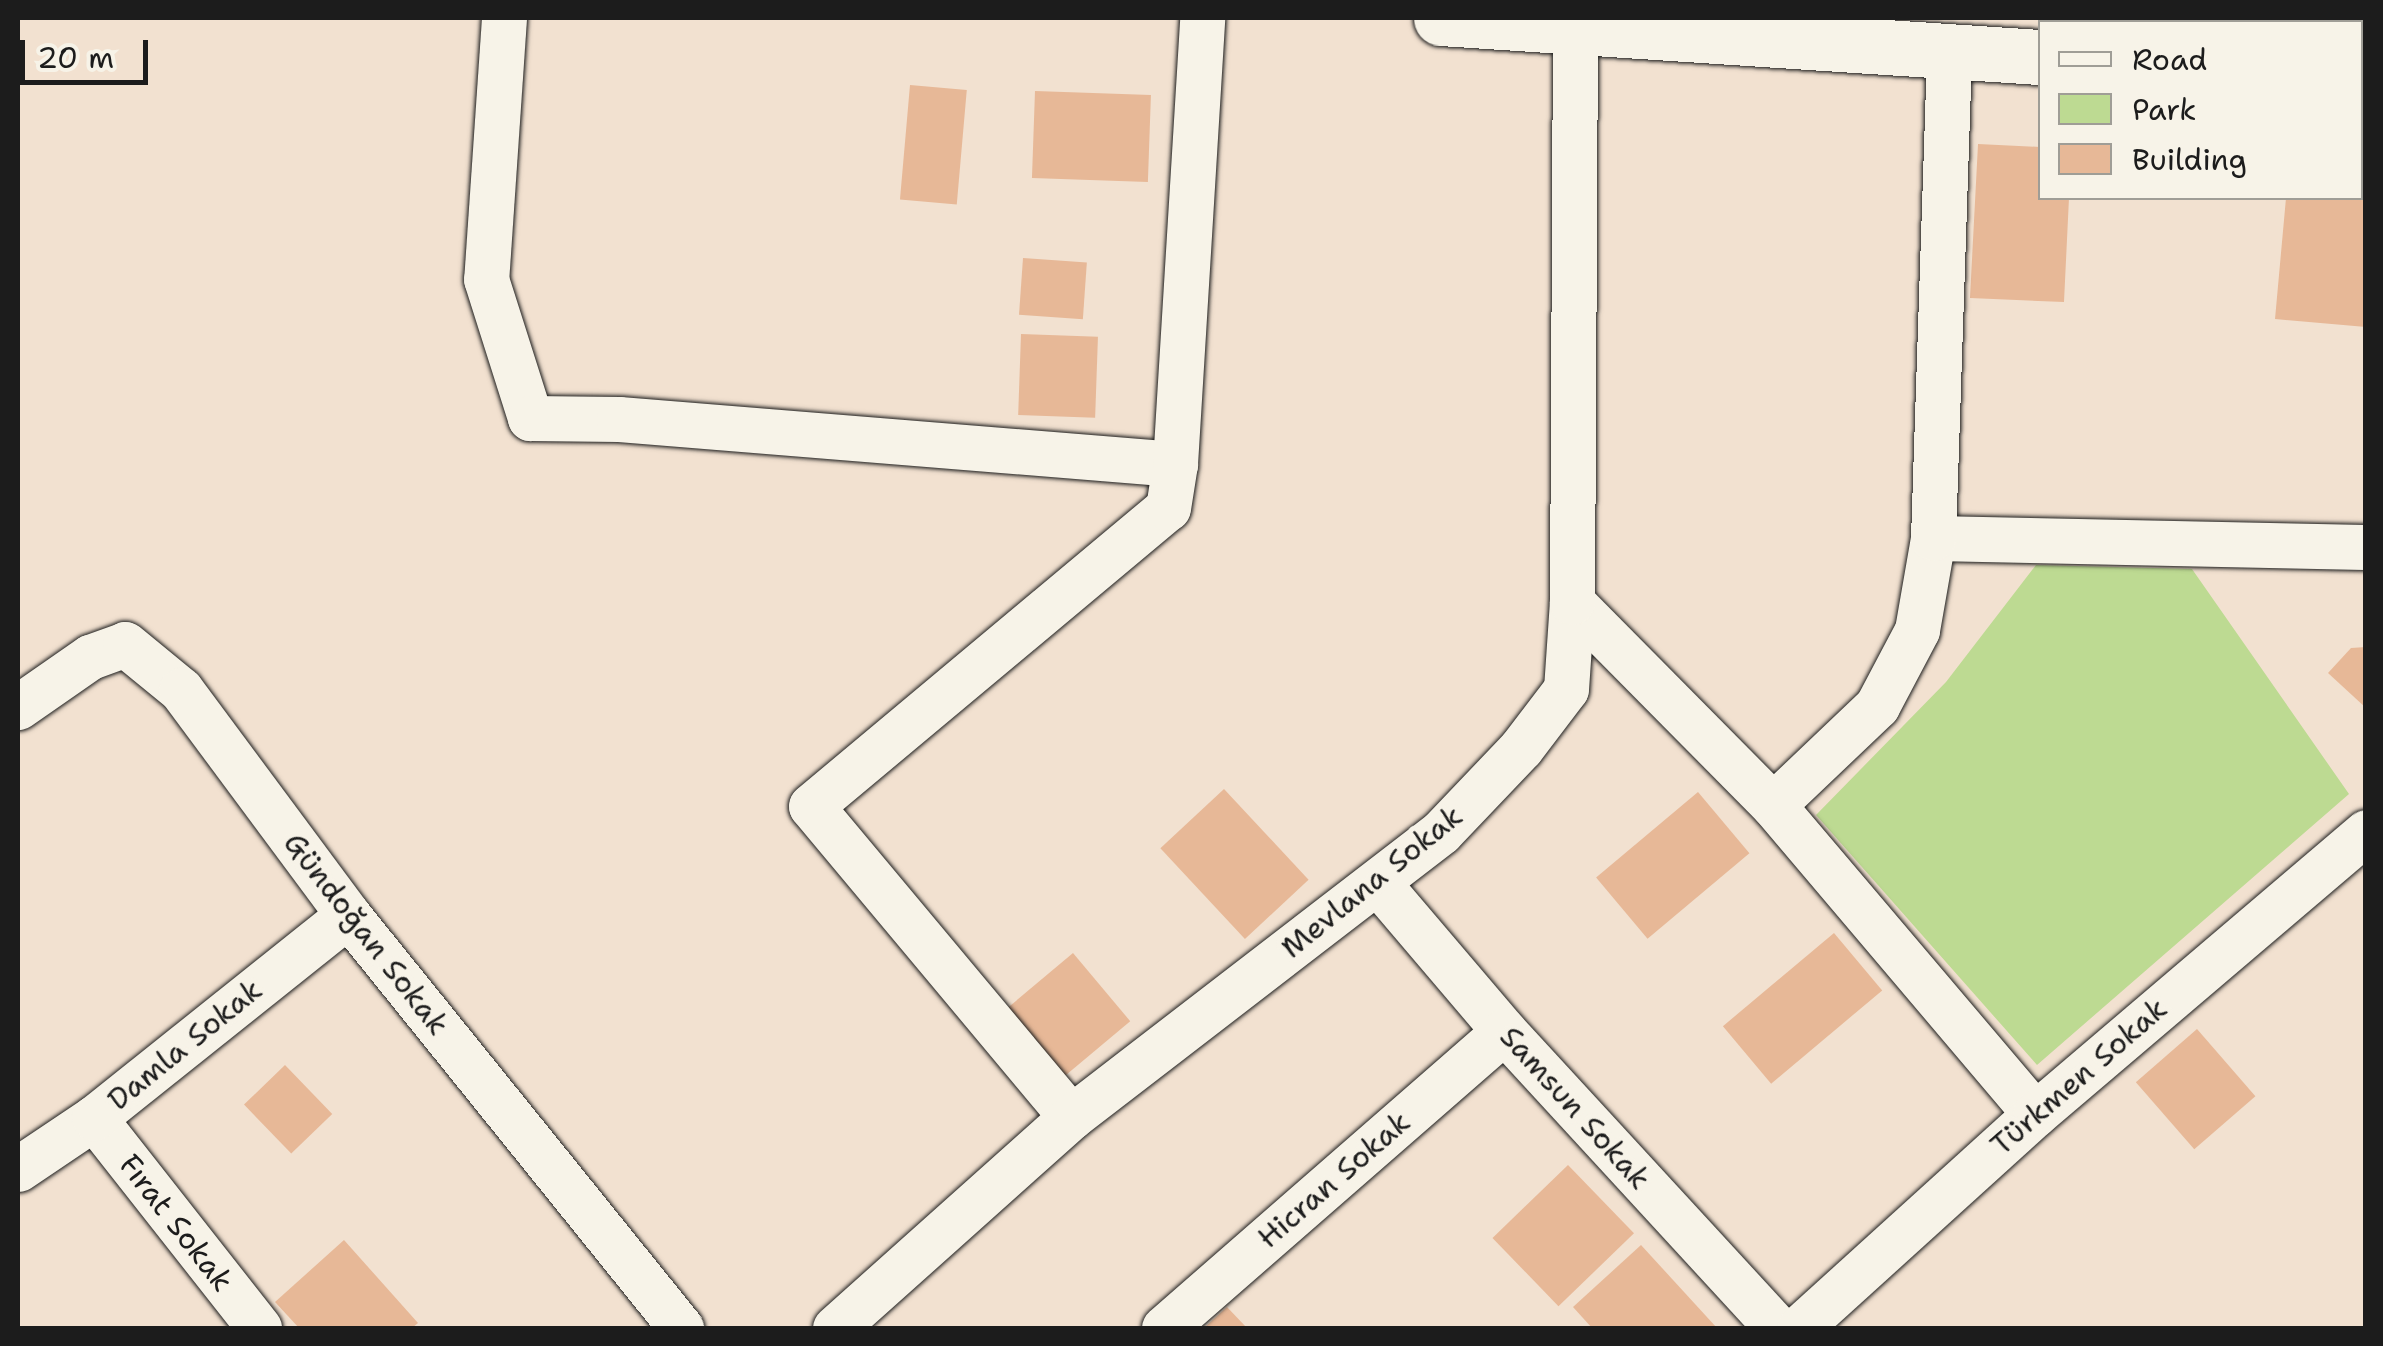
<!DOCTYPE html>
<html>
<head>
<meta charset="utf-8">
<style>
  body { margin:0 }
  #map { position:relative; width:2383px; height:1346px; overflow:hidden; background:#f2e1d0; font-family:"Shantell Sans",sans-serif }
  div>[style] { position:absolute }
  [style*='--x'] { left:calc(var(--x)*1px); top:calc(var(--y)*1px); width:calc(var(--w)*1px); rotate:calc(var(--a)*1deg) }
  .green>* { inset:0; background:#bdda92 }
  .building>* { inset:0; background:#e7b897; transform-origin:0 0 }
  .roads { filter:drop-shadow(0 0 2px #1c1c1c) drop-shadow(0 0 2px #1c1c1c) }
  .minor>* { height:45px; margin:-22.5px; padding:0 22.5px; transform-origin:22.5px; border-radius:22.5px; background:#f7f3e8 }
  .primary>* { height:55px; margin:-27.5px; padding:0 27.5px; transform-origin:27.5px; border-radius:27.5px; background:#f7f3e8 }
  span { translate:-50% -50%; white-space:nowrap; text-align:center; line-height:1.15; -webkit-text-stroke:10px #f7f3e8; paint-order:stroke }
  .street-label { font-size:30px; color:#1c1c1c }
  .frame { position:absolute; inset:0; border:20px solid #1c1c1c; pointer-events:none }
  .legend { position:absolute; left:2038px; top:20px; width:325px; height:180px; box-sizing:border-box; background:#f7f3e8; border:2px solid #9f9d96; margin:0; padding:12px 18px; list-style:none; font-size:30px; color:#1c1c1c }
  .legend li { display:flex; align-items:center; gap:20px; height:50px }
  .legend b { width:50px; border:2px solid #9f9d96 }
  .scale { position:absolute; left:20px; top:40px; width:128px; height:45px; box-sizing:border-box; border:5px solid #1c1c1c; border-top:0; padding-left:12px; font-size:30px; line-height:35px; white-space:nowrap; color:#1c1c1c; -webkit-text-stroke:8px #f7f3e8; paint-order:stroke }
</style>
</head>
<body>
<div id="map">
  <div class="green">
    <div style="clip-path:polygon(2036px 565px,2192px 569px,2349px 794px,2037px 1065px,1816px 815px,1946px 682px)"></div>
  </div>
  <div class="building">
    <div style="left:910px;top:85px;width:57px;height:115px;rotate:5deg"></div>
    <div style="left:1035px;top:91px;width:116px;height:87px;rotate:2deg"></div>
    <div style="clip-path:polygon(1978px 144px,2040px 147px,2040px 198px,2069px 198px,2064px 302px,1970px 298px)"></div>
    <div style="clip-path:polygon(2360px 162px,2366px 162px,2366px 327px,2275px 319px,2286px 198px,2360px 198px)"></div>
    <div style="left:1023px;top:258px;width:64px;height:57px;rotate:4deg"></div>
    <div style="left:1021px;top:334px;width:77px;height:81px;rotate:2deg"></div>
    <div style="clip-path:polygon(2366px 647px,2366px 708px,2328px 673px,2351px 648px)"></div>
    <div style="left:1224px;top:789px;width:124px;height:87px;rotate:47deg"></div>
    <div style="left:1698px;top:792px;width:80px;height:133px;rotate:50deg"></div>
    <div style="left:1834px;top:933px;width:75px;height:145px;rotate:50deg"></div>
    <div style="left:1073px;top:953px;width:89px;height:85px;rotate:50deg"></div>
    <div style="left:2197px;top:1029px;width:89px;height:81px;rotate:49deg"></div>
    <div style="left:285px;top:1065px;width:68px;height:57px;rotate:46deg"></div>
    <div style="left:1568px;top:1165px;width:95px;height:105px;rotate:46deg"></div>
    <div style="clip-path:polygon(344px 1240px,418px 1323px,412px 1328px,299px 1328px,275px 1302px)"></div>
    <div style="clip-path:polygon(1641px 1245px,1717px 1328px,1592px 1328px,1573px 1307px)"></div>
    <div style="clip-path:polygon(1227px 1307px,1247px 1328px,1204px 1328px)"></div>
  </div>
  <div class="roads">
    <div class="minor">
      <div style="--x:504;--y:18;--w:262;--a:93.9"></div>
      <div style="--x:486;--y:279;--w:146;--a:72.4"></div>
      <div style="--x:530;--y:418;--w:89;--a:0.6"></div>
      <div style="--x:619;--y:419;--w:558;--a:4.63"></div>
      <div style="--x:1933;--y:538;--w:433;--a:1.2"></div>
      <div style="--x:1572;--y:602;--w:286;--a:45.3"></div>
      <div style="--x:1773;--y:805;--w:405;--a:49.7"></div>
      <div style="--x:18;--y:707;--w:88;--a:-34.8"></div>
      <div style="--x:90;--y:657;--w:37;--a:-20"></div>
      <div style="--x:125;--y:644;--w:72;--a:39.4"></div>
      <div style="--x:181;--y:690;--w:280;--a:53.4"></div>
      <div style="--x:348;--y:915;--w:531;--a:51.12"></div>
      <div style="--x:1773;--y:805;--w:144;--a:-43.6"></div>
      <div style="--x:1877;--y:706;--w:86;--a:-62.2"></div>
      <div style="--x:1917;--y:630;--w:93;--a:-80.1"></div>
      <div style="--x:1933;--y:538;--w:490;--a:-88.1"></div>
      <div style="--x:1378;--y:883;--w:194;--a:49.6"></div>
      <div style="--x:1504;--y:1031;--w:403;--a:47.4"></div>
      <div style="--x:1071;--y:1117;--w:405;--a:-129.9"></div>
      <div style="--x:811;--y:806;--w:465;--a:-39.9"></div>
      <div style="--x:1168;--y:508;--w:45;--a:-81"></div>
      <div style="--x:1175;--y:464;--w:447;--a:-86.5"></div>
      <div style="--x:94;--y:1118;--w:267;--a:51.8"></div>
      <div style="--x:18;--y:1169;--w:92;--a:-33.9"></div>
      <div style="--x:94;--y:1118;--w:325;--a:-38.6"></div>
      <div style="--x:835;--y:1328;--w:317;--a:-41.8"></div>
      <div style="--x:1071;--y:1117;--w:467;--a:-37.6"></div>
      <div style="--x:1441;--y:832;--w:116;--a:-46.4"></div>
      <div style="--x:1521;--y:748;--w:74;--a:-52.7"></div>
      <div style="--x:1566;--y:689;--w:87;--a:-86.1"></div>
      <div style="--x:1572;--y:602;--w:576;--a:-89.7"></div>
      <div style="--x:1164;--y:1328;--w:451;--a:-41.1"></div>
      <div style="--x:1799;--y:1328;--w:319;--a:-42.2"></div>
      <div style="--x:2035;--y:1114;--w:435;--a:-40.4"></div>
    </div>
    <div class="primary">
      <div style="--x:1441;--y:18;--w:600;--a:3.73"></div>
      <div style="--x:2360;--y:87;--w:6;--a:9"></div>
    </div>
  </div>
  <div class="street-label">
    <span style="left:1372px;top:882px;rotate:-39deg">Mevlana Sokak</span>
    <span style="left:366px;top:934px;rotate:52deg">Gündoğan Sokak</span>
    <span style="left:185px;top:1045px;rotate:-39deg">Damla Sokak</span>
    <span style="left:2079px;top:1077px;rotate:-41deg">Türkmen Sokak</span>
    <span style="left:1575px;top:1108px;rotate:48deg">Samsun Sokak</span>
    <span style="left:1334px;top:1180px;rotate:-41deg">Hicran Sokak</span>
    <span style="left:176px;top:1223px;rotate:52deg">Fırat Sokak</span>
  </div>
  <div class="frame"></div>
  <ul class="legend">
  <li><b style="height:12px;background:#f7f3e8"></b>Road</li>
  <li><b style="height:28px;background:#bdda92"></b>Park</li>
  <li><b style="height:28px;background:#e7b897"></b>Building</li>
  </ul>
  <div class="scale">20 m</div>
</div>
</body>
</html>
